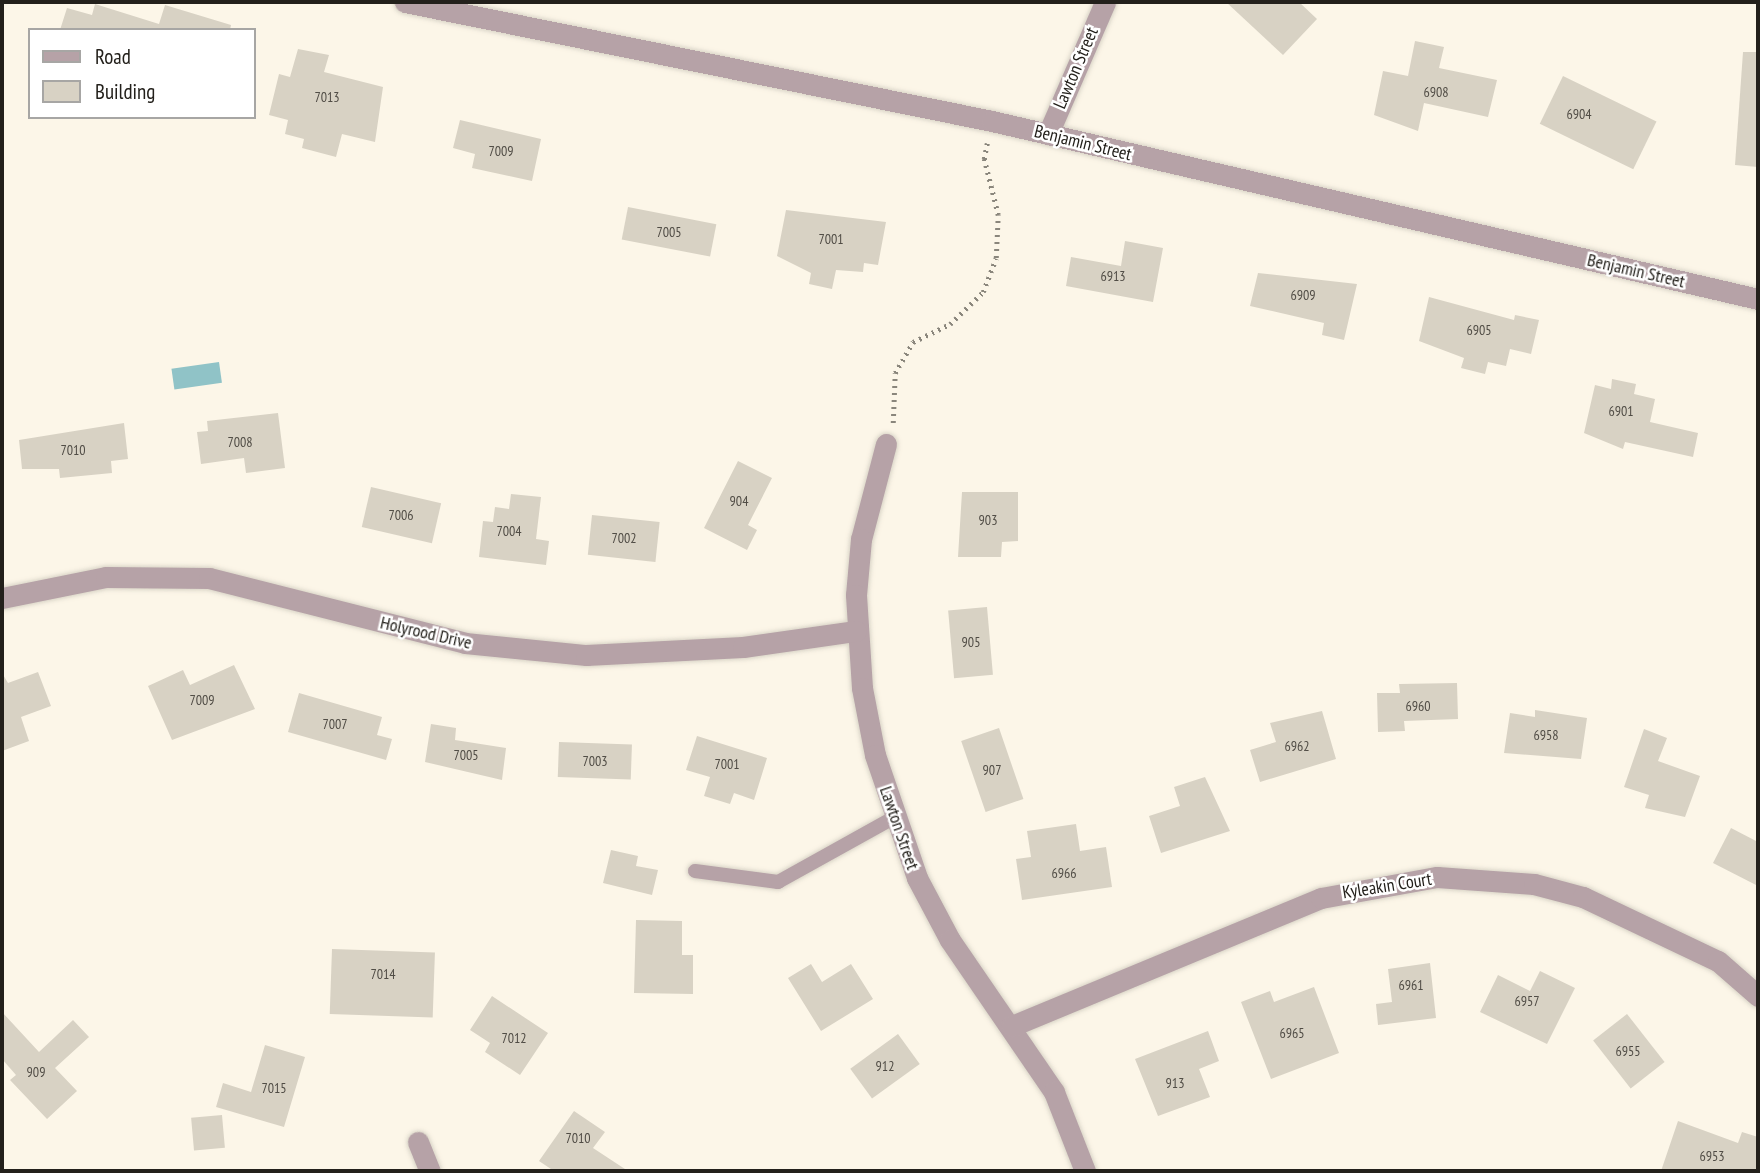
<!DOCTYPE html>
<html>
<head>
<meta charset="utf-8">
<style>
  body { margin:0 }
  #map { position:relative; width:1760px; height:1173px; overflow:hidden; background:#fcf6e8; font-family:"PT Sans Narrow",sans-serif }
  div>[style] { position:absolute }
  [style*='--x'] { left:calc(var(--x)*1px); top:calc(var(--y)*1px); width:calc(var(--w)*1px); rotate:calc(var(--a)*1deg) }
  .water>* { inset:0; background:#90c3c7; transform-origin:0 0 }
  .building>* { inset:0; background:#d8d2c4; transform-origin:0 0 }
  .path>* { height:4.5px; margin-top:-2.25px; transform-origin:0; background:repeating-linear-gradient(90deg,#8a867c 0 2px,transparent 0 7px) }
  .roads { filter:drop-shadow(0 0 2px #d9d4c7) drop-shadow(0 0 2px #d9d4c7) }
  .lane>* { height:14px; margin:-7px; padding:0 7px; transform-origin:7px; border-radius:7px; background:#b6a2a7 }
  .street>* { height:21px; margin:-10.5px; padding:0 10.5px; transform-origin:10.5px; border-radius:10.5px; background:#b6a2a7 }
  span { translate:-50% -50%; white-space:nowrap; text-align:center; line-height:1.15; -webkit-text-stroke:5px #fff; paint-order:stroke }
  .number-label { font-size:14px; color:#504c45 }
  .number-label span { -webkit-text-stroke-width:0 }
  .street-label { font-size:18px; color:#23201b }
  .frame { position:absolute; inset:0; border:4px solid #23201b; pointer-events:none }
  .legend { position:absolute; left:28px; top:28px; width:228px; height:91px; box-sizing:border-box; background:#fff; border:2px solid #a7a6a4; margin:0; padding:9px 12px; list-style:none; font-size:21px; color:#23201b }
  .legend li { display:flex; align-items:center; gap:14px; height:35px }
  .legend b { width:35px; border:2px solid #a7a6a4 }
</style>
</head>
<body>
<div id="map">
  <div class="water">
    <div style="left:219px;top:362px;width:21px;height:48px;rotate:82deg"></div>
  </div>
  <div class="building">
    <div style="clip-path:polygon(1226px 2px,1299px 2px,1317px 19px,1283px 55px)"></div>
    <div style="clip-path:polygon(95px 4px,159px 24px,165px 5px,231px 25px,230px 30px,60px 30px,67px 8px,92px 15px)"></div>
    <div style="clip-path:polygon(1415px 41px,1444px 47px,1439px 68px,1497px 80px,1488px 117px,1424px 103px,1418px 131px,1374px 115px,1383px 71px,1408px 76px)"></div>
    <div style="clip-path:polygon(298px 49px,329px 55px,324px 72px,383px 87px,375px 142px,342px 134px,336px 157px,302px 148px,304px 139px,285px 134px,288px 120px,269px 115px,279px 74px,290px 77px)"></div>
    <div style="clip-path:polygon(1743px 52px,1758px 52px,1758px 167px,1735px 165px)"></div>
    <div style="left:1563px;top:76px;width:104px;height:53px;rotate:26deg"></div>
    <div style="clip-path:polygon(460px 120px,541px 139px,532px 181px,472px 168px,475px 154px,453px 148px)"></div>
    <div style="left:628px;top:207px;width:90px;height:33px;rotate:11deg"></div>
    <div style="clip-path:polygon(786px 210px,886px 222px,878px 265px,864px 263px,863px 272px,836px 270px,832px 289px,809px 284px,811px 273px,777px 256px)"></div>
    <div style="clip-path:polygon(1125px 241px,1163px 248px,1153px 302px,1066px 286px,1071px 257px,1121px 266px)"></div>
    <div style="clip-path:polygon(1258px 273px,1357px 284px,1344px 340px,1322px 335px,1324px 323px,1250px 306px)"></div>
    <div style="clip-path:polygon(1429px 297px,1514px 320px,1515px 315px,1539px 320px,1531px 354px,1510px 349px,1506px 366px,1488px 362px,1485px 374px,1461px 368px,1464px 358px,1419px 341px)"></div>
    <div style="clip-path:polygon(1612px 379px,1636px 384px,1634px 394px,1655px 399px,1650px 422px,1698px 433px,1693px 457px,1625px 442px,1623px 449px,1584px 433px,1595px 385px,1611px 389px)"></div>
    <div style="clip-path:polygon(278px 413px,285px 468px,246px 473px,244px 458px,201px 464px,197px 432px,208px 431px,207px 421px)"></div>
    <div style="clip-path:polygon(124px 423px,128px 459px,111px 461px,112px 473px,60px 478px,59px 469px,22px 469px,19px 440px)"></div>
    <div style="clip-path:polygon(738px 461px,772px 478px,748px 525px,757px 530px,747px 550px,704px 528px)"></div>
    <div style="left:371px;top:487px;width:72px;height:41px;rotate:13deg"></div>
    <div style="clip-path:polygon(962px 492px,1018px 492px,1018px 541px,1002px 542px,1001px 557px,958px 557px)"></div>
    <div style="clip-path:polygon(511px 494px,541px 497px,536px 539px,549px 541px,546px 565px,479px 557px,483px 521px,493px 522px,495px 507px,509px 509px)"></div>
    <div style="left:592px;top:515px;width:68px;height:40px;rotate:6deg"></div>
    <div style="left:987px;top:607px;width:68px;height:39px;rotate:85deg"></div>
    <div style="clip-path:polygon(234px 665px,255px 709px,172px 740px,148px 686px,183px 670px,190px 685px)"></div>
    <div style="clip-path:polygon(38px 672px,51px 706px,21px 717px,29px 741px,2px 751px,2px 673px,8px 683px)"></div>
    <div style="clip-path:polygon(1457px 683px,1458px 719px,1404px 721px,1405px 731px,1378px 732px,1377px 693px,1400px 693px,1399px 684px)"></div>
    <div style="clip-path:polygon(299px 693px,382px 717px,377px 735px,392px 739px,386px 760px,288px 732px)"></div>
    <div style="clip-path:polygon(1535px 710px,1587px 718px,1581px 759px,1504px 753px,1510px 713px,1535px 717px)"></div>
    <div style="clip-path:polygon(1322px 711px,1336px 759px,1260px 782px,1250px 750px,1276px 742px,1270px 723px)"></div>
    <div style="clip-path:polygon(431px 724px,456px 728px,455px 740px,506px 748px,502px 780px,425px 762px)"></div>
    <div style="left:999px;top:728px;width:75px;height:40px;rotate:71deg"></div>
    <div style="clip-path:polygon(1644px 729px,1667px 738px,1658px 761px,1700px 776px,1685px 817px,1645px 808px,1649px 795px,1624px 787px)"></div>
    <div style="clip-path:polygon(697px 736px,767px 758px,754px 800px,734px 793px,730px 804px,704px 796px,710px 777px,686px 770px)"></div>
    <div style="left:559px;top:742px;width:73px;height:35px;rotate:2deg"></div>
    <div style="clip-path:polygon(1205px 777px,1230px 831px,1161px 853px,1149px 816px,1180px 806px,1174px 787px)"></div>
    <div style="clip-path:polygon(1076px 824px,1080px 851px,1106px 847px,1112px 887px,1022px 900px,1016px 859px,1031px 857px,1027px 831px)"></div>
    <div style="clip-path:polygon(1731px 828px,1758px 842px,1758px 886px,1713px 863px)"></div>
    <div style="clip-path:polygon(611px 850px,638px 856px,636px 866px,658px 870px,652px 895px,603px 883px)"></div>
    <div style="clip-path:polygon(636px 920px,682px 921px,682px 955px,693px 955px,693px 994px,634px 993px)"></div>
    <div style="left:332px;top:949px;width:103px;height:65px;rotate:2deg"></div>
    <div style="clip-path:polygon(1430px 963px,1436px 1018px,1378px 1025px,1376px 1004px,1392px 1002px,1388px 969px)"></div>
    <div style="clip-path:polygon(811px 964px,822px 982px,851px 964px,873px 999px,821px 1031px,788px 978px)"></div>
    <div style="clip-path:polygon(1540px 971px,1575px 988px,1547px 1044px,1480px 1012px,1498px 975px,1530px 991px)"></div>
    <div style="clip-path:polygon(1314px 987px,1339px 1053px,1271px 1079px,1241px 1002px,1270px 991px,1274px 1002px)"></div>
    <div style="clip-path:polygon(492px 996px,548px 1033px,520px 1075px,485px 1052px,490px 1043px,470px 1030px)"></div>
    <div style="clip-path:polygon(2px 1012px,39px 1052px,73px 1020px,89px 1037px,55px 1068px,77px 1091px,47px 1119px,10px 1080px,16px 1075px,2px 1059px)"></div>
    <div style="left:1627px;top:1014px;width:61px;height:43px;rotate:52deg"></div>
    <div style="clip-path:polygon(1208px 1031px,1219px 1061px,1199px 1069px,1210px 1097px,1158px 1116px,1135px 1059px)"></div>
    <div style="left:898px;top:1034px;width:37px;height:59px;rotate:54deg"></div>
    <div style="clip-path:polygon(265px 1045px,305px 1057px,284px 1127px,216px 1107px,223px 1083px,251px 1092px)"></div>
    <div style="clip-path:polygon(574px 1111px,605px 1132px,593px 1148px,628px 1171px,554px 1171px,539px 1161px)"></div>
    <div style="left:222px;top:1115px;width:33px;height:31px;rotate:85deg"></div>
    <div style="clip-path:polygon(1678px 1121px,1738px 1143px,1742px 1132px,1758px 1137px,1758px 1171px,1661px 1171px)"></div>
  </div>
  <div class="path">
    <div style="--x:893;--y:423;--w:50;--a:-87.7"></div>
    <div style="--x:895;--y:373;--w:36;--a:-60"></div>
    <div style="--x:913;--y:342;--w:41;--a:-25.9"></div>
    <div style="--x:950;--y:324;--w:46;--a:-44.1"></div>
    <div style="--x:983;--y:292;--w:36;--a:-69"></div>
    <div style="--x:996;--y:258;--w:43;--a:-87.3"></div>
    <div style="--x:998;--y:215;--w:58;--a:-104"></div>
    <div style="--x:984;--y:159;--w:16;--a:-79"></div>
  </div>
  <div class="roads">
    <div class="lane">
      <div style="--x:695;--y:871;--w:84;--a:7.5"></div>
      <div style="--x:778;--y:882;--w:132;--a:-29.1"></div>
    </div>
    <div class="street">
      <div style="--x:405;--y:2;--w:599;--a:11.46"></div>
      <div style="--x:992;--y:121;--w:786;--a:13.08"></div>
      <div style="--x:1048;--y:134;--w:144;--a:-66.6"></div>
      <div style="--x:886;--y:444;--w:98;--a:104.7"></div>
      <div style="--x:861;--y:539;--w:56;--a:95.1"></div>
      <div style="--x:856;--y:595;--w:93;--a:86.3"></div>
      <div style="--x:862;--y:688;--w:68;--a:79"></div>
      <div style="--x:875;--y:755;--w:130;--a:71.1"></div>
      <div style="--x:917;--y:878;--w:70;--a:62"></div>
      <div style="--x:950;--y:940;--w:184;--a:55.6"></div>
      <div style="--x:1054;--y:1092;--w:85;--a:68.6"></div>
      <div style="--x:2;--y:598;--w:106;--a:-11.4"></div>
      <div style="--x:106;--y:577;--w:103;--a:0.6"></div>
      <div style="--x:209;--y:578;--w:264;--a:14.2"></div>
      <div style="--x:465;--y:643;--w:122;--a:5.7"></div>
      <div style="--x:586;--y:655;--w:157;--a:-2.9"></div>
      <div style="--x:743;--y:647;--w:114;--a:-8.1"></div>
      <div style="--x:1012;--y:1026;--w:334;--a:-22.5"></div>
      <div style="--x:1321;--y:898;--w:118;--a:-10.3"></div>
      <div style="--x:1437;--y:877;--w:97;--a:4.1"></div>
      <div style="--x:1534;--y:884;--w:51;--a:14.9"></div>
      <div style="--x:1583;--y:897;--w:149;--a:25.4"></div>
      <div style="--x:1718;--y:961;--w:53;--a:41.2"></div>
      <div style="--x:418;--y:1142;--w:31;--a:68"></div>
    </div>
  </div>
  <div class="number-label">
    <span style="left:1436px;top:92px">6908</span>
    <span style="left:327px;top:97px">7013</span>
    <span style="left:1579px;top:114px">6904</span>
    <span style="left:501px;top:151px">7009</span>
    <span style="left:669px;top:232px">7005</span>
    <span style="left:831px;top:239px">7001</span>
    <span style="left:1113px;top:276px">6913</span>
    <span style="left:1303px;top:295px">6909</span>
    <span style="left:1479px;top:330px">6905</span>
    <span style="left:1621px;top:411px">6901</span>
    <span style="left:240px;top:442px">7008</span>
    <span style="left:73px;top:450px">7010</span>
    <span style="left:739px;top:501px">904</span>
    <span style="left:401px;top:515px">7006</span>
    <span style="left:988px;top:520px">903</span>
    <span style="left:509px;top:531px">7004</span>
    <span style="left:624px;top:538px">7002</span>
    <span style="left:971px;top:642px">905</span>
    <span style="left:202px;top:700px">7009</span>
    <span style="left:1418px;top:706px">6960</span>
    <span style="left:335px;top:724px">7007</span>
    <span style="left:1546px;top:735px">6958</span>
    <span style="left:1297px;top:746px">6962</span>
    <span style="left:466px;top:755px">7005</span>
    <span style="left:595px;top:761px">7003</span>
    <span style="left:727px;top:764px">7001</span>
    <span style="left:992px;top:770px">907</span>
    <span style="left:1064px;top:873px">6966</span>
    <span style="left:383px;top:974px">7014</span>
    <span style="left:1411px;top:985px">6961</span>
    <span style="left:1527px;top:1001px">6957</span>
    <span style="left:1292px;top:1033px">6965</span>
    <span style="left:514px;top:1038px">7012</span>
    <span style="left:1628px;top:1051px">6955</span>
    <span style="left:885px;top:1066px">912</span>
    <span style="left:36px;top:1072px">909</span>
    <span style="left:1175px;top:1083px">913</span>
    <span style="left:274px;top:1088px">7015</span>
    <span style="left:578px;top:1138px">7010</span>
    <span style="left:1712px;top:1156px">6953</span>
  </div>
  <div class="street-label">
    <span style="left:1076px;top:68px;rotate:-67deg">Lawton Street</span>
    <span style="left:1083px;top:143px;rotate:14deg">Benjamin Street</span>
    <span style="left:1636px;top:271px;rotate:13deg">Benjamin Street</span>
    <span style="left:426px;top:633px;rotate:13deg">Holyrood Drive</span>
    <span style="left:899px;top:828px;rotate:71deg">Lawton Street</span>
    <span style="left:1387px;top:886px;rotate:-9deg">Kyleakin Court</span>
  </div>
  <div class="frame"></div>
  <ul class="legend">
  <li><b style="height:9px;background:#b6a2a7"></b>Road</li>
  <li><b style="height:19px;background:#d8d2c4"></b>Building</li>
  </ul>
</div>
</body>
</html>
